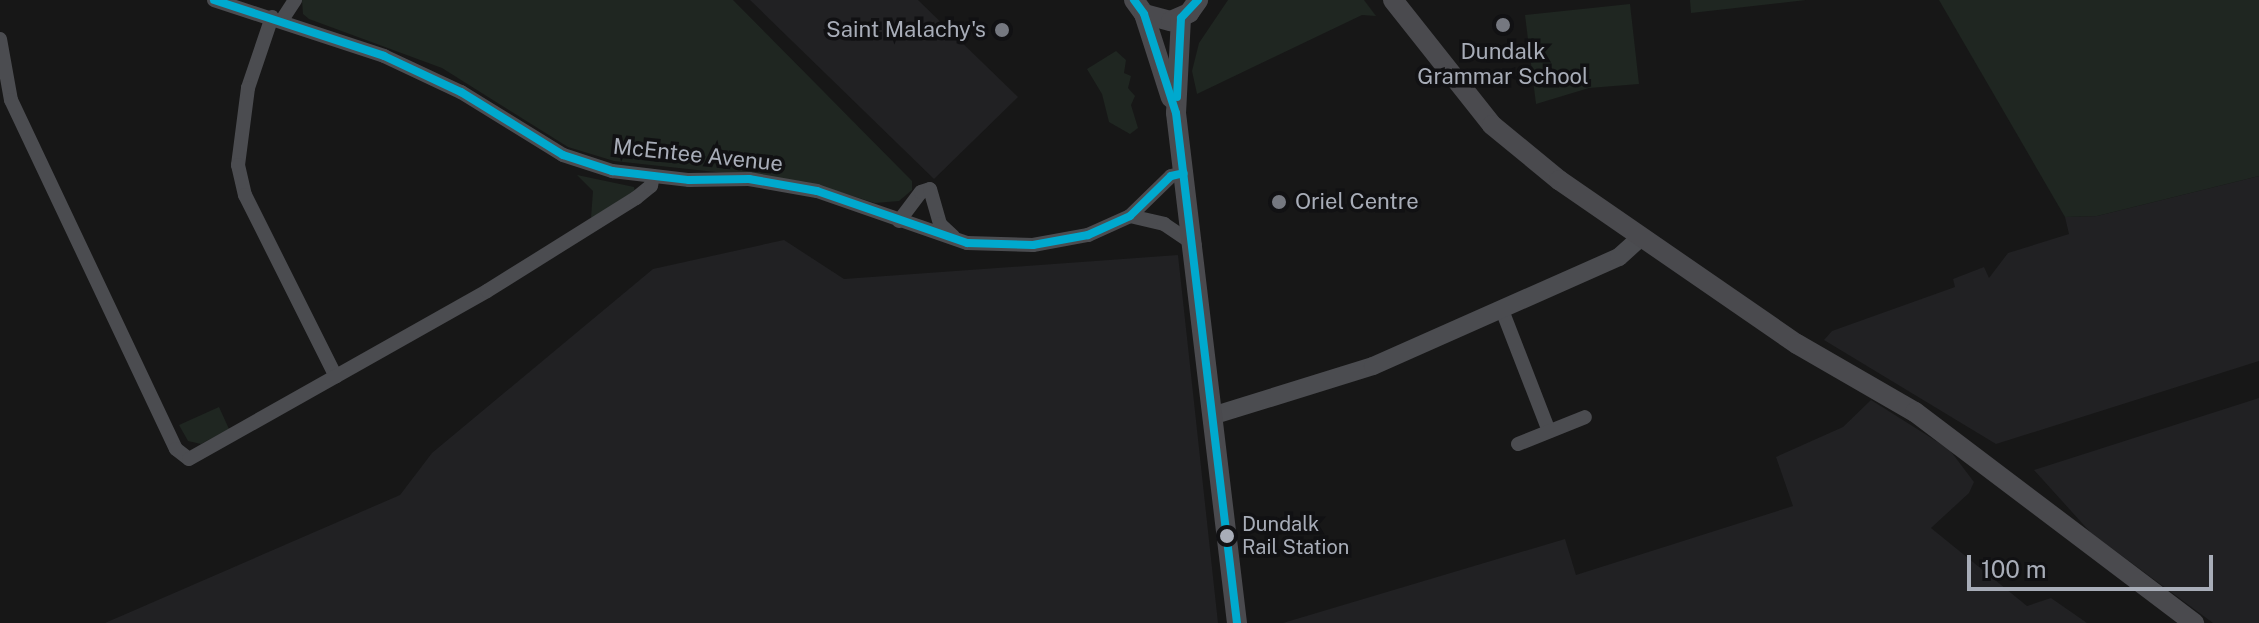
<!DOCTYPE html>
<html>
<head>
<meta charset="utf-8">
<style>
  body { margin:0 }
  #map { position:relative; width:2259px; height:623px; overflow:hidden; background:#171717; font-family:"Public Sans",sans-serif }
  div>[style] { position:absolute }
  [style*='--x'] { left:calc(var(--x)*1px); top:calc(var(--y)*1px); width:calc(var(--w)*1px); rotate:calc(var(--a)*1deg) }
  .built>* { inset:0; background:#212123 }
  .green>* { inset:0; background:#1f2621 }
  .minor>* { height:14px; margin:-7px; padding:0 7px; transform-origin:7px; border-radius:7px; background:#4b4c50 }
  .tertiary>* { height:18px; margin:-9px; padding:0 9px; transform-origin:9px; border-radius:9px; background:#4b4c50 }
  .secondary>* { height:20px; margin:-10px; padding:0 10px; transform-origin:10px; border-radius:10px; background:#4a4a4e }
  .bus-1>* { height:8px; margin:-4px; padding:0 4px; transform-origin:4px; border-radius:4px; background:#00a9ce }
  .dots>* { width:22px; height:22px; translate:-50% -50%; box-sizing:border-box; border:4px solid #111113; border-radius:50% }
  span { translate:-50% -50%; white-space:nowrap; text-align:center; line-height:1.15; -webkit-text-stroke:7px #111113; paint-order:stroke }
  .bus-label { font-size:20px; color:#a8adb8 }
  .left { translate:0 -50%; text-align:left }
  .poi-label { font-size:22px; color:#a8adb8 }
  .right { translate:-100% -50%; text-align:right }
  .street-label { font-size:22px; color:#a8adb8 }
  .scale { position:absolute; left:1967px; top:555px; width:246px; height:36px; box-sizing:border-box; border:4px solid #a8adb8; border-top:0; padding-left:10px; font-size:24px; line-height:28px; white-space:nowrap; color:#a8adb8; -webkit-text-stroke:6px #111113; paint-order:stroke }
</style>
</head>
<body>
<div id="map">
  <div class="built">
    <div style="clip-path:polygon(750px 0,918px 0,1018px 97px,934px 179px)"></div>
    <div style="clip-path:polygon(2259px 176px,2259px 361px,1996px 444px,1824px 340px,1832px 331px,1955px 287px,1953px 279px,1984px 267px,1989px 278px,2008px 253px,2069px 234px,2065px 217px,2097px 216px)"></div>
    <div style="clip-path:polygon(784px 240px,844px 279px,1178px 255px,1218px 623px,105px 623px,400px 495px,432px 453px,653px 269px)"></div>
    <div style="clip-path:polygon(2259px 398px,2259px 623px,2213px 623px,2091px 533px,2034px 470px)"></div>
    <div style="clip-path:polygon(1871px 400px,1949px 449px,1974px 482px,1969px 493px,1931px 528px,2027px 606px,2051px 598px,2087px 623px,1283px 623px,1565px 539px,1576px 575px,1793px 506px,1776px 457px,1843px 427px)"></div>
  </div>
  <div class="green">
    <div style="clip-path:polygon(302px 0,733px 0,912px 181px,912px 190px,899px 201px,875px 203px,807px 182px,614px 161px,568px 147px,442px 68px,309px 19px,303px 14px)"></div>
    <div style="clip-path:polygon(1228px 0,1364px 0,1376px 16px,1362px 15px,1197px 94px,1192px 71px,1199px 43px)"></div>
    <div style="clip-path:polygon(1690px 0,1806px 0,1691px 13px)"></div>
    <div style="clip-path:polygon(1939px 0,2259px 0,2259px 176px,2097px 216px,2065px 217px)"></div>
    <div style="clip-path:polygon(1630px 4px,1639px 84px,1589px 88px,1536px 104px,1525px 15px)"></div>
    <div style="clip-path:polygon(1116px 51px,1126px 60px,1124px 73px,1131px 76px,1128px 88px,1135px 96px,1131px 105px,1138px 128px,1130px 134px,1109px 122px,1102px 94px,1087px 69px)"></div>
    <div style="clip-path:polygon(577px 175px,634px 187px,635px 192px,591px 218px,593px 191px)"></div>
    <div style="clip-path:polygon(219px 407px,229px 429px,201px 444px,188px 441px,179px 425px)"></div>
  </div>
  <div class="minor">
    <div style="--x:214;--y:0;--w:179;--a:18.2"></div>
    <div style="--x:384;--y:56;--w:85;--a:25.1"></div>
    <div style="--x:461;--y:92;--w:120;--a:31.7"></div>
    <div style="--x:563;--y:155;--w:52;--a:18.1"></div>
    <div style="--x:612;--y:171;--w:78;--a:6.7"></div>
    <div style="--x:689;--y:180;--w:60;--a:-1"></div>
    <div style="--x:749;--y:179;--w:69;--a:10"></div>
    <div style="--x:817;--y:191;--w:159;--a:19.1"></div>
    <div style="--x:967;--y:243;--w:66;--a:1.7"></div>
    <div style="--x:1033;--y:245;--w:56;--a:-10.3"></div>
    <div style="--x:1088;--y:235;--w:46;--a:-24.3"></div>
    <div style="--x:1130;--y:216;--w:57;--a:-44.3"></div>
    <div style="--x:1171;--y:176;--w:13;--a:-13"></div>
    <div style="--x:272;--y:17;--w:75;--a:108.7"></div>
    <div style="--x:248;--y:88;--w:78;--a:97.4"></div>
    <div style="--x:238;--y:165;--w:31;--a:77"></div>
    <div style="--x:245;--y:195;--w:203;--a:63.4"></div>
    <div style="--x:282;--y:20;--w:24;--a:-57"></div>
    <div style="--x:0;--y:39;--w:62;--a:79.8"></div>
    <div style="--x:11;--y:100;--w:386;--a:64.7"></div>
    <div style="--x:176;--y:449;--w:16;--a:38"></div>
    <div style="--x:189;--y:459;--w:342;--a:-29.4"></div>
    <div style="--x:487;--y:291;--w:176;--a:-32"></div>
    <div style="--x:636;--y:198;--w:19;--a:-39"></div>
    <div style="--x:651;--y:186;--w:10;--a:-79"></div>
    <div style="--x:1130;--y:216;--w:35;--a:13"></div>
    <div style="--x:1164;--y:224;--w:37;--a:34"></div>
    <div style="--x:899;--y:221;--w:36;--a:-53"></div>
    <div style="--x:921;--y:192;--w:9;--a:-18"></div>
    <div style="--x:930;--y:189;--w:36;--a:74"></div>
    <div style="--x:940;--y:224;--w:18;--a:43"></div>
    <div style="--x:1502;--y:310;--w:130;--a:68.8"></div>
    <div style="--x:1518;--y:444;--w:72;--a:-21.9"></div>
  </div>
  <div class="tertiary">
    <div style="--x:1215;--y:415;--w:165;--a:-17.2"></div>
    <div style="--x:1373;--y:366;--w:269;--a:-23.9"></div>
    <div style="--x:1619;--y:257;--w:30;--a:-42"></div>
  </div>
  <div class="secondary">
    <div style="--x:1134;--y:0;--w:17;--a:54"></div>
    <div style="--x:1144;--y:14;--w:88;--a:72.2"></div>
    <div style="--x:1393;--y:0;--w:159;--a:51.6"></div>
    <div style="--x:1492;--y:125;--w:87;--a:39.4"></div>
    <div style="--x:1559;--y:180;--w:289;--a:34.6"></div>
    <div style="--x:1797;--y:344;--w:136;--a:30"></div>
    <div style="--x:1915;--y:412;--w:350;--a:37.1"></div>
    <div style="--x:1144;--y:14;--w:28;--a:15"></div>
    <div style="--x:1171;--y:21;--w:20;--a:-24"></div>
    <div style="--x:1189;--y:13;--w:16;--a:-55"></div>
    <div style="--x:1181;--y:18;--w:95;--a:93"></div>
    <div style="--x:1176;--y:113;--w:514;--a:83.18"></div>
  </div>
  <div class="bus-1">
    <div style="--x:214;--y:0;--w:179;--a:18.2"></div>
    <div style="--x:384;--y:56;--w:85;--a:25.1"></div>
    <div style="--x:461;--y:92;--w:120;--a:31.7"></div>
    <div style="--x:563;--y:155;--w:52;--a:18.1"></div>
    <div style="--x:612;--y:171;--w:78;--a:6.7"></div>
    <div style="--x:689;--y:180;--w:60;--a:-1"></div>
    <div style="--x:749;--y:179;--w:69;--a:10"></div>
    <div style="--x:817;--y:191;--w:159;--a:19.1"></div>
    <div style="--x:967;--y:243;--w:66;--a:1.7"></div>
    <div style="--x:1033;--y:245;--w:56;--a:-10.3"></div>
    <div style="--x:1088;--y:235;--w:46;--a:-24.3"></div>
    <div style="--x:1130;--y:216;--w:57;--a:-44.3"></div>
    <div style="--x:1171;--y:176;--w:13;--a:-13"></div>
    <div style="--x:1134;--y:0;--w:17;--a:54"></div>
    <div style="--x:1144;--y:14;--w:104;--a:72.1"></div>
    <div style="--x:1176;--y:113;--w:514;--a:83.18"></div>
    <div style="--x:1177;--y:97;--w:79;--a:-87.1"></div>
    <div style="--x:1181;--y:18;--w:25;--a:-47"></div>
  </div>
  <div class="dots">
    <div style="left:1503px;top:25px;background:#757880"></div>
    <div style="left:1002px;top:30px;background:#757880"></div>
    <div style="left:1279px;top:202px;background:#757880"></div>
    <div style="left:1227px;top:536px;background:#a8adb8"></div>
  </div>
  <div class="bus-label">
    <span class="left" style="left:1242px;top:536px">Dundalk<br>Rail Station</span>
  </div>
  <div class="poi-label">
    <span class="right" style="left:986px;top:30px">Saint Malachy's</span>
    <span style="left:1503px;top:64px">Dundalk<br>Grammar School</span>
    <span class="left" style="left:1295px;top:202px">Oriel Centre</span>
  </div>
  <div class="street-label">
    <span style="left:698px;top:155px;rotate:6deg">McEntee Avenue</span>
  </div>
  <div class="scale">100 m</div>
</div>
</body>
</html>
